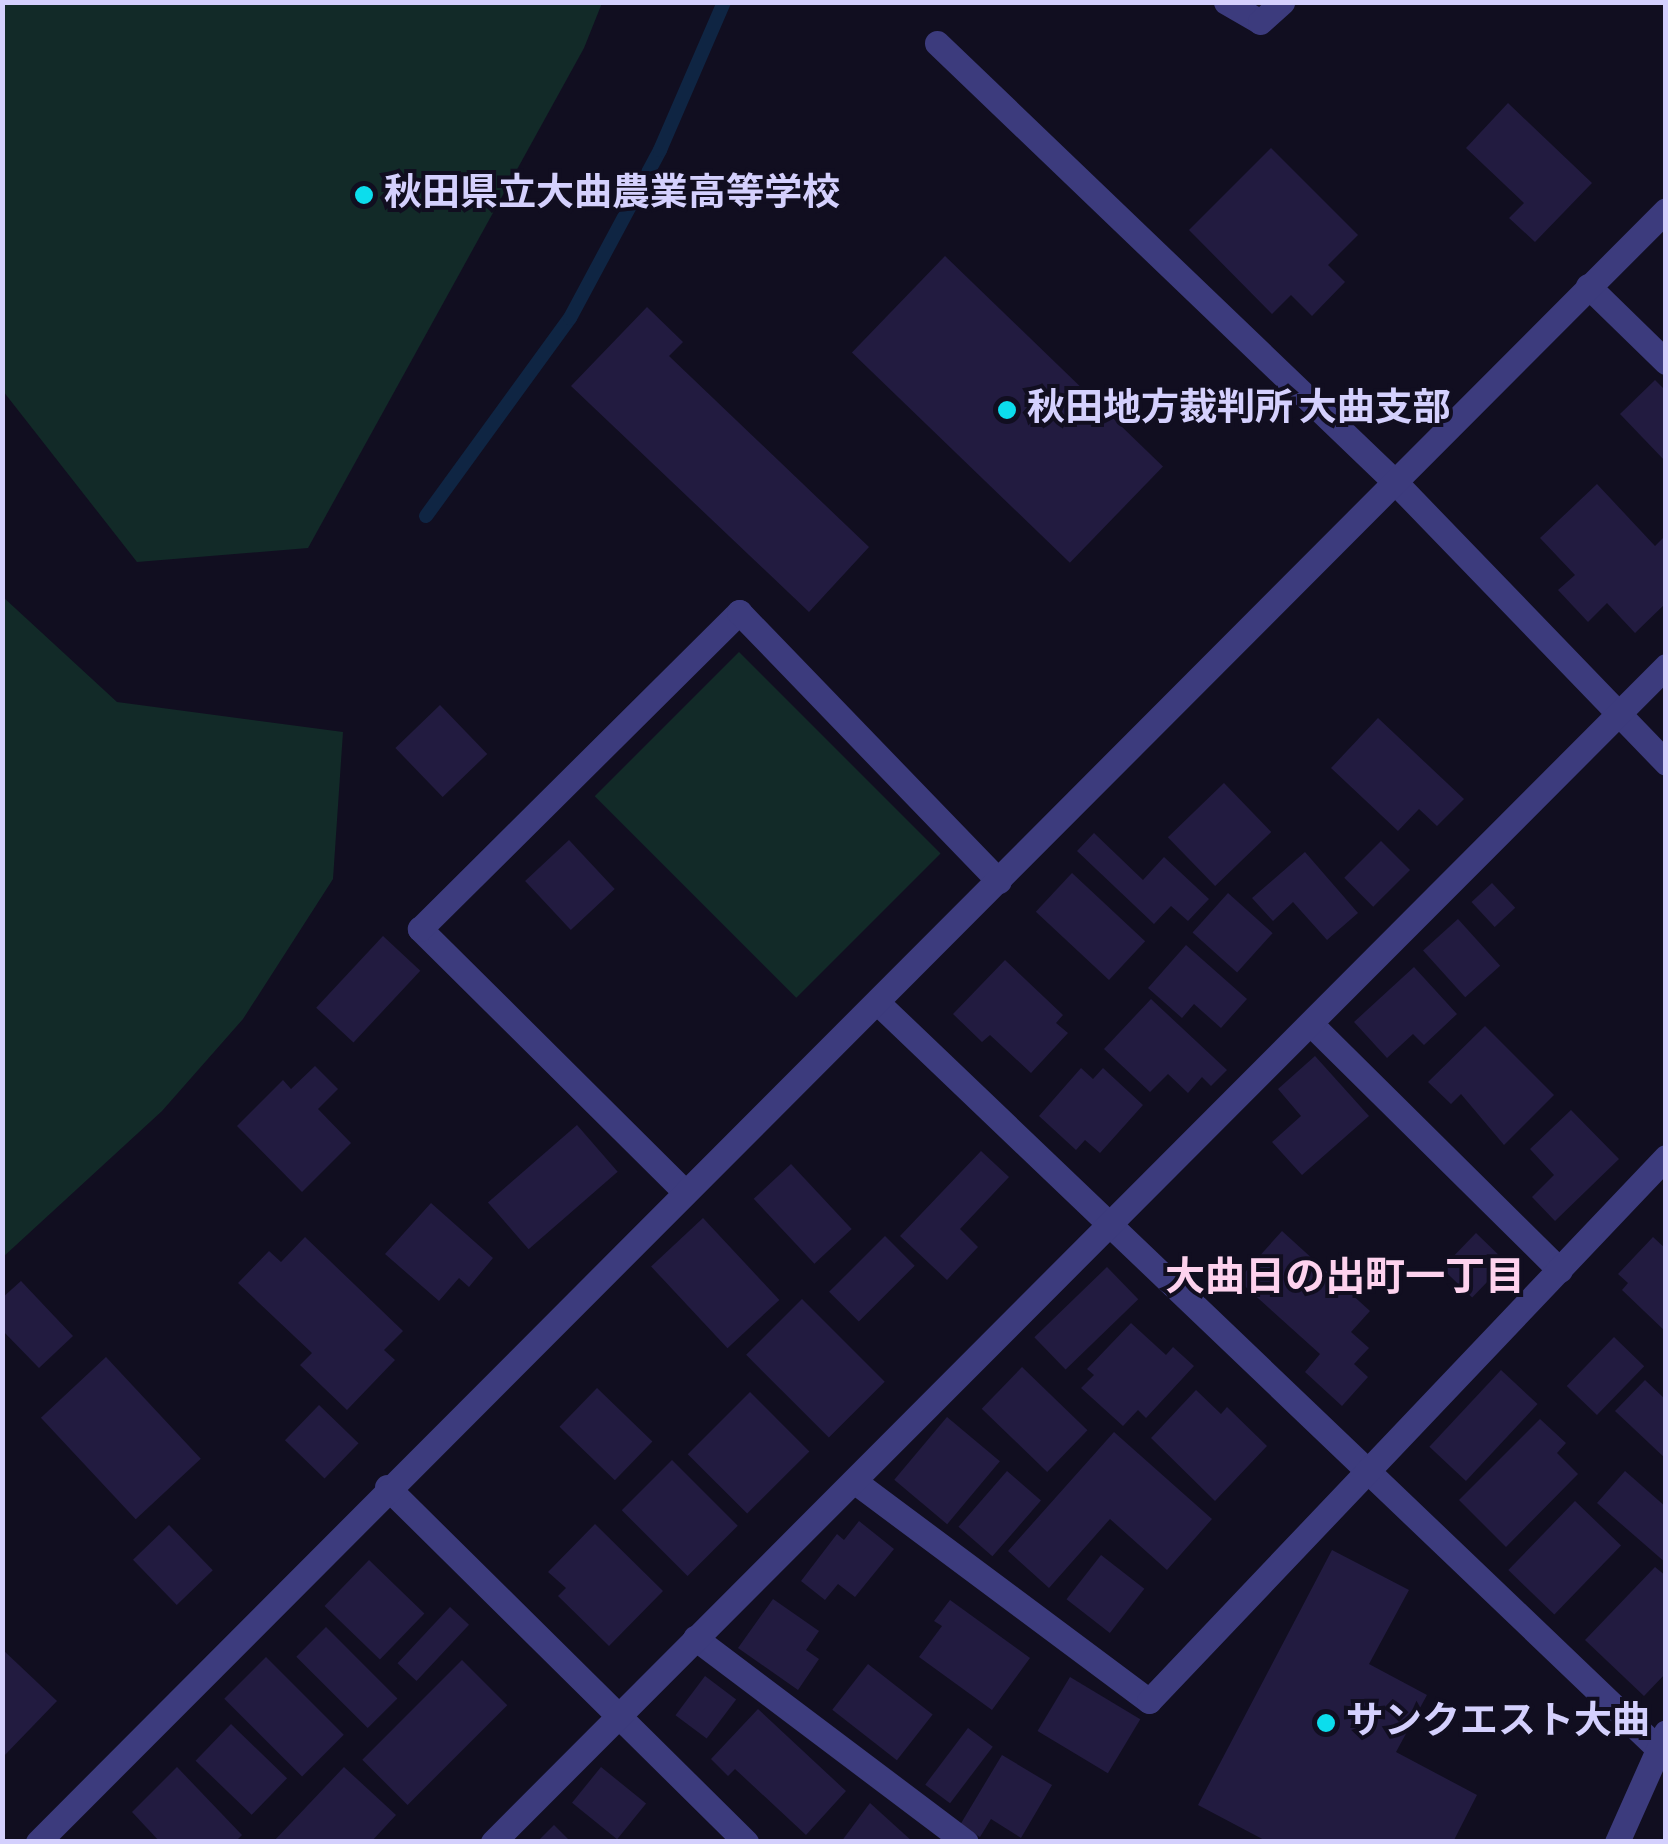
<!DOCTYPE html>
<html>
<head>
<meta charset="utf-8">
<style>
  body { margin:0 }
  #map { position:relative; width:1668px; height:1844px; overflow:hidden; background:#110e20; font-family:"Alegreya Sans","Noto Sans JP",sans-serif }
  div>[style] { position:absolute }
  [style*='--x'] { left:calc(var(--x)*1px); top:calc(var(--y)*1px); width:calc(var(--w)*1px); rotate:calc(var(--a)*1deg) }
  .green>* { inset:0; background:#122a28; transform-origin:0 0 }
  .stream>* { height:14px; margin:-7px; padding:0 7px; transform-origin:7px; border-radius:7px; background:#0f2543 }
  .building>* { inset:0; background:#221b40; transform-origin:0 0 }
  .minor>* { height:25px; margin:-12.5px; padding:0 12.5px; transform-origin:12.5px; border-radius:12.5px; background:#3c3b7d }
  .dots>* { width:28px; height:28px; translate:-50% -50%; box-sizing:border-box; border:5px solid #110e20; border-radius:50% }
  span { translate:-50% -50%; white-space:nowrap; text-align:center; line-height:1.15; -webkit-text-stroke:8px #110e20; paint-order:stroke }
  .poi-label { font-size:38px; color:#d4d0fd; font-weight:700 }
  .left { translate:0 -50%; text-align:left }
  .neighbourhood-label { font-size:40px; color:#fdd2ee; font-weight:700 }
  .frame { position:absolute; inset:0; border:5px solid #d4d0fd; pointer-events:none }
</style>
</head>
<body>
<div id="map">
  <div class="green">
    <div style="clip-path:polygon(3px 2px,602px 3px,584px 48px,308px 548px,137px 562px,3px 391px)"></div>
    <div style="clip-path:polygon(3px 597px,117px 702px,343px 732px,333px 879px,243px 1019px,162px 1111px,3px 1257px)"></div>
    <div style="left:739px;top:652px;width:285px;height:204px;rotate:45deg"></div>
  </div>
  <div class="stream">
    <div style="--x:426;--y:516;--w:245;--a:-54"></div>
    <div style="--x:570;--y:318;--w:191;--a:-61.8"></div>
    <div style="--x:660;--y:150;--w:161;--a:-66.6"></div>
  </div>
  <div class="building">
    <div style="clip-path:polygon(1508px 103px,1592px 183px,1535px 242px,1509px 218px,1524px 203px,1466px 148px)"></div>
    <div style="clip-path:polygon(1271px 148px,1358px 235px,1328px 265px,1345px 282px,1312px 316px,1291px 295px,1272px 314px,1189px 230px)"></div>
    <div style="left:945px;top:256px;width:303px;height:134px;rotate:44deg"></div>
    <div style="clip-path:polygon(647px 307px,683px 342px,669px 356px,869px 547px,809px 612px,571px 386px)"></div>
    <div style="clip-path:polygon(1655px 380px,1666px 391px,1666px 462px,1620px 414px)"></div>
    <div style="clip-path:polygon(1597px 484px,1655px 546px,1666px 535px,1666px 603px,1635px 633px,1607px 603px,1588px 622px,1558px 590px,1575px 575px,1540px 538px)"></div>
    <div style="left:440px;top:705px;width:68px;height:62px;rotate:46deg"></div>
    <div style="clip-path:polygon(1378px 718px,1464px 799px,1437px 826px,1419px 809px,1398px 831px,1331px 768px)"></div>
    <div style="left:1224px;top:783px;width:68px;height:78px;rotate:46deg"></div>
    <div style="clip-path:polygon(1094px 833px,1143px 880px,1164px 857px,1209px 899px,1188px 921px,1171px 906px,1154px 924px,1077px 851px)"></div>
    <div style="left:569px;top:840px;width:67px;height:60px;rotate:47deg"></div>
    <div style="left:1381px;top:841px;width:41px;height:52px;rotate:45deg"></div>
    <div style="clip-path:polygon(1305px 852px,1358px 913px,1327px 940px,1293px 902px,1273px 921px,1252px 898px)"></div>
    <div style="left:1072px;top:873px;width:100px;height:53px;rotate:43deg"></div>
    <div style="left:1492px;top:883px;width:34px;height:28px;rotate:47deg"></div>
    <div style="left:1228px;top:893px;width:60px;height:53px;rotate:42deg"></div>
    <div style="left:1458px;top:919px;width:63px;height:47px;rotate:48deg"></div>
    <div style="left:383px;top:936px;width:51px;height:98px;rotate:43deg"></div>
    <div style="clip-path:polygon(1186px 945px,1247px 999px,1221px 1028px,1194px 1004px,1182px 1018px,1148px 988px)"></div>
    <div style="clip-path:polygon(1005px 960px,1063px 1015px,1056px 1023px,1068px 1033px,1031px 1073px,990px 1035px,982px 1042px,953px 1014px)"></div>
    <div style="clip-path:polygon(1414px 967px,1457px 1014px,1424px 1045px,1413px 1034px,1387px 1058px,1354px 1022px)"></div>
    <div style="clip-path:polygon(1151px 999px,1227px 1070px,1211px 1086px,1202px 1077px,1188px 1093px,1168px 1074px,1150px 1092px,1104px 1049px)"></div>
    <div style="clip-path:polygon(1485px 1026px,1554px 1095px,1504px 1145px,1461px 1094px,1451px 1104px,1428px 1082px)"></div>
    <div style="clip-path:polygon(1315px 1056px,1369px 1116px,1302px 1175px,1272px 1142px,1301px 1116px,1278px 1089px)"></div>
    <div style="clip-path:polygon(315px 1066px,338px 1089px,318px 1109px,351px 1143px,302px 1192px,237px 1126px,283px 1080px,291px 1089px)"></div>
    <div style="clip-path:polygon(1081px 1068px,1093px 1079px,1103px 1068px,1143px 1105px,1100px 1153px,1085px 1140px,1076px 1150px,1039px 1116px)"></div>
    <div style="clip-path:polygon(1571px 1110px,1619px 1159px,1555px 1221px,1532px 1197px,1554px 1175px,1530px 1149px)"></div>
    <div style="left:577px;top:1125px;width:62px;height:118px;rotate:49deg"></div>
    <div style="clip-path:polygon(981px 1151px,1009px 1177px,960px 1229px,978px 1247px,947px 1280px,900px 1236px)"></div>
    <div style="left:791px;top:1164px;width:89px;height:51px;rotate:47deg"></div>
    <div style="clip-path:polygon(431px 1203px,493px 1258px,469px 1287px,459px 1278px,439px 1301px,385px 1254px)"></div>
    <div style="left:703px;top:1218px;width:112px;height:71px;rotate:47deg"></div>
    <div style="clip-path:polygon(1282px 1231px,1370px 1311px,1351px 1332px,1369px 1348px,1354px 1364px,1368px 1377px,1342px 1406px,1305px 1372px,1320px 1354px,1238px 1280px)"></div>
    <div style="left:1476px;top:1233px;width:42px;height:49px;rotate:44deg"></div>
    <div style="left:885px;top:1236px;width:42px;height:79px;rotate:45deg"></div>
    <div style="clip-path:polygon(305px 1237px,403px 1331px,384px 1350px,395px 1360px,347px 1410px,300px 1365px,312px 1353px,238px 1283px,269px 1251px,281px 1262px)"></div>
    <div style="clip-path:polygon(1653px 1237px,1666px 1249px,1666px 1332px,1622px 1290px,1628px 1283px,1618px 1274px)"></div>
    <div style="left:1107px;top:1267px;width:45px;height:101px;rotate:46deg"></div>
    <div style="clip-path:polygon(21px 1281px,73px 1336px,39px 1368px,2px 1330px,2px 1298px)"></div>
    <div style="left:802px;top:1299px;width:117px;height:79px;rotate:45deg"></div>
    <div style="clip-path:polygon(1131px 1323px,1166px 1355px,1173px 1347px,1194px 1366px,1146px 1418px,1138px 1410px,1123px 1426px,1081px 1388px,1094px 1375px,1087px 1369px)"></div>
    <div style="left:1614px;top:1337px;width:42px;height:68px;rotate:44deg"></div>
    <div style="left:106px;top:1357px;width:139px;height:89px;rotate:47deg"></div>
    <div style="left:1022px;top:1367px;width:91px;height:58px;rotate:44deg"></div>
    <div style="left:1501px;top:1370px;width:50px;height:105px;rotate:43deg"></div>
    <div style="clip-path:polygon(1645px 1380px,1666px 1400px,1666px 1459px,1615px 1411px)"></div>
    <div style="left:597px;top:1388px;width:77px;height:54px;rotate:44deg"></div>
    <div style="clip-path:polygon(1196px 1390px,1221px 1414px,1227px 1407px,1267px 1446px,1215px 1501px,1151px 1438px)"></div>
    <div style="left:750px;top:1392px;width:84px;height:88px;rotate:45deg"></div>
    <div style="left:319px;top:1405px;width:55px;height:49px;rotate:44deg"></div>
    <div style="left:947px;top:1417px;width:69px;height:82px;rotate:40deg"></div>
    <div style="clip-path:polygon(1540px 1419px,1566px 1443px,1557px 1453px,1578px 1474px,1506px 1547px,1459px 1500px)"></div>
    <div style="clip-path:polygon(1114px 1432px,1212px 1519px,1167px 1570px,1110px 1519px,1049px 1588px,1008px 1551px)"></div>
    <div style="left:672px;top:1460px;width:93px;height:71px;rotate:45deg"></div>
    <div style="left:1007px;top:1471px;width:45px;height:74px;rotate:41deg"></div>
    <div style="clip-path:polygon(1625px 1471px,1666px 1507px,1666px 1563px,1597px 1503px)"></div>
    <div style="left:1575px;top:1501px;width:64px;height:96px;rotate:44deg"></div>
    <div style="clip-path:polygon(859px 1521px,894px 1549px,855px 1597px,838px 1584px,825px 1600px,801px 1581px,837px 1534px,844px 1540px)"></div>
    <div style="clip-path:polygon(595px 1524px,663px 1591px,609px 1646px,558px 1596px,566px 1588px,548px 1572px)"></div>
    <div style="left:169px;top:1525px;width:63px;height:50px;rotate:46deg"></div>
    <div style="clip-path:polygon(1332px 1550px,1409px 1590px,1369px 1664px,1427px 1695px,1396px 1752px,1477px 1795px,1453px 1842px,1268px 1842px,1198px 1805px)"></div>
    <div style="left:1101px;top:1555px;width:55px;height:56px;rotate:38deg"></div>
    <div style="left:369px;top:1560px;width:77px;height:64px;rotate:44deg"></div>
    <div style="clip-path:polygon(1655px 1567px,1666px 1576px,1666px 1673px,1644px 1696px,1585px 1640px)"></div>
    <div style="clip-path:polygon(773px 1599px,819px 1631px,806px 1650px,819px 1659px,798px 1690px,738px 1648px)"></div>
    <div style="clip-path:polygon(950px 1600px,1030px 1658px,992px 1710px,919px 1657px,942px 1626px,934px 1621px)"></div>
    <div style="left:450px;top:1607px;width:26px;height:77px;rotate:43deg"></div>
    <div style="left:326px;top:1627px;width:101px;height:42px;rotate:45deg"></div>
    <div style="clip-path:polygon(2px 1649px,57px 1701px,2px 1758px)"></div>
    <div style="left:266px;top:1657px;width:110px;height:59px;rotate:45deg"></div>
    <div style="left:462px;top:1660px;width:64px;height:141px;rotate:45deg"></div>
    <div style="left:868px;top:1664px;width:82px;height:58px;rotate:38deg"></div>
    <div style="left:705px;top:1676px;width:39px;height:49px;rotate:37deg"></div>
    <div style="left:1070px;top:1677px;width:82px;height:63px;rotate:31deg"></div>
    <div style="clip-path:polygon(758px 1709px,846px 1791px,806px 1835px,735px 1769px,728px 1776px,711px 1759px)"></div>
    <div style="left:231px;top:1724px;width:78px;height:51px;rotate:44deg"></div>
    <div style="left:968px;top:1728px;width:31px;height:71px;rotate:37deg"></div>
    <div style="clip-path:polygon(1002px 1755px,1052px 1785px,1021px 1838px,991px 1819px,980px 1837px,960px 1825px)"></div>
    <div style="clip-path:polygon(177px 1767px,242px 1835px,235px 1842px,160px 1842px,132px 1812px)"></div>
    <div style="clip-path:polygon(344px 1767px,396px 1815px,371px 1842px,273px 1842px)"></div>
    <div style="left:601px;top:1767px;width:58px;height:46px;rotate:39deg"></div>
    <div style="clip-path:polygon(870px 1803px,913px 1842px,841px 1842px)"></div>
    <div style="clip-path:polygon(554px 1825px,571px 1842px,537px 1842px)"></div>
  </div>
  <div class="minor">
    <div style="--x:1226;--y:2;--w:39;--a:30"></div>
    <div style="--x:1260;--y:22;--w:30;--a:-42"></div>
    <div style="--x:937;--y:43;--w:636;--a:43.79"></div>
    <div style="--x:1396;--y:483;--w:389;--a:46"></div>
    <div style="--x:1588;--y:286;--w:109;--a:44.3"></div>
    <div style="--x:879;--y:1004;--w:1089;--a:43.7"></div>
    <div style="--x:1311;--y:1024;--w:350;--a:44.7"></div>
    <div style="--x:683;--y:1190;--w:371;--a:-135.2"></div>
    <div style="--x:420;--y:929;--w:450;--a:-44.8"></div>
    <div style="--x:739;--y:612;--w:374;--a:46"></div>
    <div style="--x:854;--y:1481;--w:368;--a:36.7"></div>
    <div style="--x:1149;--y:1701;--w:750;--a:-46.46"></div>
    <div style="--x:387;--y:1487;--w:505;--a:44.68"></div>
    <div style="--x:695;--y:1638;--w:339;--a:37"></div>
    <div style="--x:38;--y:1842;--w:2305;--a:-45.07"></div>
    <div style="--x:493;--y:1842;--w:1661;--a:-45.07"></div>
    <div style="--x:1617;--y:1842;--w:120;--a:-66"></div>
  </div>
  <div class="dots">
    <div style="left:364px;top:195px;background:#0cdded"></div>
    <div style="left:1007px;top:410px;background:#0cdded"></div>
    <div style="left:1326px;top:1723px;background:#0cdded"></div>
  </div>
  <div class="poi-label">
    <span class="left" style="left:384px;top:195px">秋田県立大曲農業高等学校</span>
    <span class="left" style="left:1027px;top:410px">秋田地方裁判所 大曲支部</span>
    <span class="left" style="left:1346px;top:1723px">サンクエスト大曲</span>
  </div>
  <div class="neighbourhood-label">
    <span style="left:1345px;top:1278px">大曲日の出町一丁目</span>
  </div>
  <div class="frame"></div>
</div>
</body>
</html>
